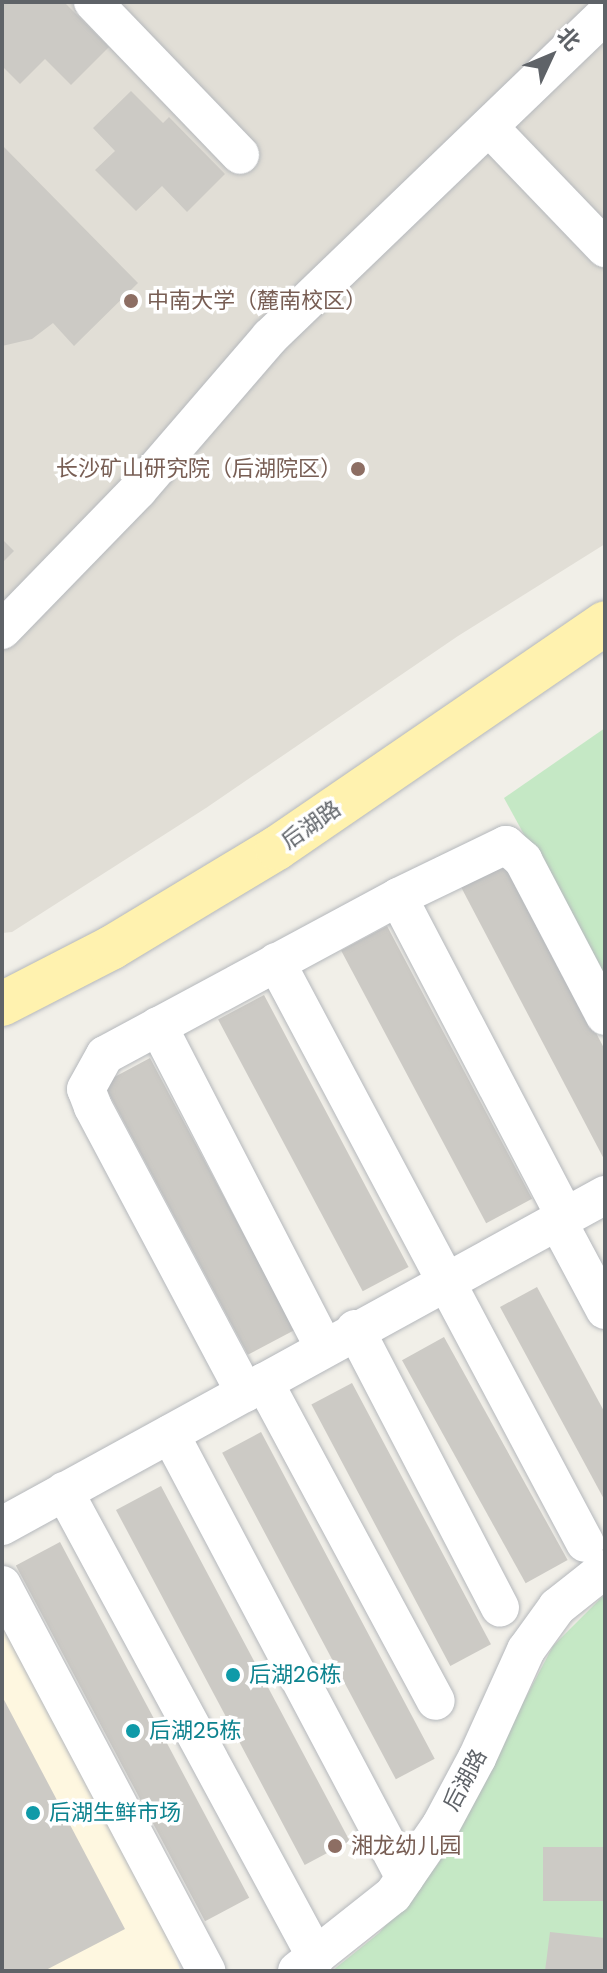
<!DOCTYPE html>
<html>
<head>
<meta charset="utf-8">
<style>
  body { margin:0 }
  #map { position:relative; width:607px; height:1973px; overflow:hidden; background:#f1efe8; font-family:Poppins,"Noto Sans SC",sans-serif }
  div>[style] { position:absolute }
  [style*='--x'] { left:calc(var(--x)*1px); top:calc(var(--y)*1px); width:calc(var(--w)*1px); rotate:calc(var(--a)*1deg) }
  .commercial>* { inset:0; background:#fef7e0 }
  .education>* { inset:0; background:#e1ded6 }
  .green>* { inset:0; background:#c5e8c5 }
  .building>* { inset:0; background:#cccac5; transform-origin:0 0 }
  .roads { filter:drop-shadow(0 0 2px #b5b8bc) drop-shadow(0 0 2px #b5b8bc) }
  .minor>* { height:38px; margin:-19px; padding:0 19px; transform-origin:19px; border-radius:19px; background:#fff }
  .major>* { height:44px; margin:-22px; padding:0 22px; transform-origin:22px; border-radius:22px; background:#fff2af }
  .dots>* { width:22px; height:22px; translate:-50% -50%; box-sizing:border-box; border:4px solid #fff; border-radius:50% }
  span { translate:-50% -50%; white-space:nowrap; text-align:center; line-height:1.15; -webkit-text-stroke:7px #fff; paint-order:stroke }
  .education-label { font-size:22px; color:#785e54 }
  .left { translate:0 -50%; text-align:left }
  .right { translate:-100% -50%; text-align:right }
  .street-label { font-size:22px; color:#5f6368 }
  .culture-label { font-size:22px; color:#0d838f }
  .frame { position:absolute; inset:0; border:4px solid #5f6368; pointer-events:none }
  .north { position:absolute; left:511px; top:16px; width:80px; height:80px; -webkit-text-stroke:6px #fff; paint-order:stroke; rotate:46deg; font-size:22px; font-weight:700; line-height:32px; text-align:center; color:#5f6368 }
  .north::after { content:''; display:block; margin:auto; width:28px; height:36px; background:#5f6368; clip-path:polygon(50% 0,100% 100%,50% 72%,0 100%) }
</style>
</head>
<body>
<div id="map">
  <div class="commercial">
    <div style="clip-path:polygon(2px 1613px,170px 1932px,180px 1971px,2px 1971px)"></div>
  </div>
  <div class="education">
    <div style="clip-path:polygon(2px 2px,605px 2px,605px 544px,458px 636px,206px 808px,12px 932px,2px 933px)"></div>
  </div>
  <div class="green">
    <div style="clip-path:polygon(605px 728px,605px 983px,504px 798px)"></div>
    <div style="clip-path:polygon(605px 1594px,605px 1971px,332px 1971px,379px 1933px,438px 1864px,553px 1646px)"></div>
  </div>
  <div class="building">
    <div style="clip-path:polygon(2px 2px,64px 2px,109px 47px,71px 85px,45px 59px,20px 84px,2px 66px)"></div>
    <div style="clip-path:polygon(131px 91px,163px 123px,169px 117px,225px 174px,187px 212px,162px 186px,136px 211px,95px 170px,115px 151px,93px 128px)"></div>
    <div style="clip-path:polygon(2px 145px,138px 283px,74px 346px,53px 323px,32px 339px,2px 346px)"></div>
    <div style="clip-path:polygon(2px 539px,14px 551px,2px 563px)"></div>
    <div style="clip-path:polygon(507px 863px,605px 1050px,605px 1161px,461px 887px)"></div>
    <div style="left:387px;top:926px;width:309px;height:52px;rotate:62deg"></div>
    <div style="left:264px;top:995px;width:308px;height:52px;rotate:62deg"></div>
    <div style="left:150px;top:1058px;width:308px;height:53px;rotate:62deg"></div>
    <div style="clip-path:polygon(537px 1287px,605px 1413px,605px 1501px,500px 1307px)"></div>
    <div style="left:444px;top:1337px;width:255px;height:48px;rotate:61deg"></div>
    <div style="left:352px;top:1383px;width:296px;height:46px;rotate:62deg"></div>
    <div style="left:261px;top:1432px;width:370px;height:44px;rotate:62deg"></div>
    <div style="left:161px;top:1486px;width:402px;height:51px;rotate:62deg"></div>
    <div style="left:60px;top:1542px;width:403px;height:50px;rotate:62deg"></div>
    <div style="clip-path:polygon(2px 1696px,125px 1929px,44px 1971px,2px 1971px)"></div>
    <div style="left:543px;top:1847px;width:62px;height:54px"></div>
    <div style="clip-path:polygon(550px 1932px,605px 1938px,605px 1971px,545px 1971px)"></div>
  </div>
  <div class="roads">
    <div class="minor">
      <div style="--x:93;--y:2;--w:212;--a:46.1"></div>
      <div style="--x:489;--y:127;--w:168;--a:46.2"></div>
      <div style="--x:2;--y:630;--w:195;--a:-45.8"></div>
      <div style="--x:138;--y:490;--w:202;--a:-49.2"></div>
      <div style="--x:270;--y:337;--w:465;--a:-43.9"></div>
      <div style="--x:398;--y:897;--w:360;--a:62.4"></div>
      <div style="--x:276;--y:962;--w:658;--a:61.99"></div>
      <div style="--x:158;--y:1026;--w:361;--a:62.7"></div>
      <div style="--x:557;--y:1220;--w:102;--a:61.9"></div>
      <div style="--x:355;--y:1329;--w:314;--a:62.5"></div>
      <div style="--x:264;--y:1382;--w:362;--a:61.7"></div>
      <div style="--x:245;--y:1393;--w:324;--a:-118"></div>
      <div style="--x:93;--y:1107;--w:19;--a:-111"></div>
      <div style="--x:86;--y:1089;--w:39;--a:-61"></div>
      <div style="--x:105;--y:1055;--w:333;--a:-28.3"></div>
      <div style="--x:398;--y:897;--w:120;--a:-25.7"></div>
      <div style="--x:506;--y:845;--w:23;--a:41"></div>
      <div style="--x:523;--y:860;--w:176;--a:62.3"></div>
      <div style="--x:170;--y:1434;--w:502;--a:62.11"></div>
      <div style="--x:64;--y:1491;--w:530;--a:61.6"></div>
      <div style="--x:2;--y:1526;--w:688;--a:-28.76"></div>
      <div style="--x:2;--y:1585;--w:437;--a:62.1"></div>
      <div style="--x:297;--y:1971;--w:122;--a:-38.4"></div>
      <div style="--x:393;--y:1895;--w:85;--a:-55.6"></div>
      <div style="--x:441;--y:1825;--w:76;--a:-61.8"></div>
      <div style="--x:477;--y:1758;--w:119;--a:-65.6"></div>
      <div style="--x:526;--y:1650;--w:53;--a:-54.2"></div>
      <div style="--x:557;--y:1607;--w:61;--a:-38.4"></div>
    </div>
    <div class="major">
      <div style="--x:2;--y:1004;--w:123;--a:-27.2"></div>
      <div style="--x:111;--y:948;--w:194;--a:-31.1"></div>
      <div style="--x:277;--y:848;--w:398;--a:-34.4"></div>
    </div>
  </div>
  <div class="dots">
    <div style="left:131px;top:301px;background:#8d6e63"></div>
    <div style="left:358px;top:469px;background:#8d6e63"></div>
    <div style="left:233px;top:1675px;background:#0f9aa8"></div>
    <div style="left:133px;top:1731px;background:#0f9aa8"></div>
    <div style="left:33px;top:1813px;background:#0f9aa8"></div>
    <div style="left:335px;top:1846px;background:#8d6e63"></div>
  </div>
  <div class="education-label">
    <span class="left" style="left:147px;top:301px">中南大学（麓南校区）</span>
    <span class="right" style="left:342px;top:469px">长沙矿山研究院（后湖院区）</span>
    <span class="left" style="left:351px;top:1846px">湘龙幼儿园</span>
  </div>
  <div class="street-label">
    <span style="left:311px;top:825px;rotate:-35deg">后湖路</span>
    <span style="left:465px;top:1780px;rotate:-62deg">后湖路</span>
  </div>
  <div class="culture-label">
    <span class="left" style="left:249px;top:1675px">后湖26栋</span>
    <span class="left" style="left:149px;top:1731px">后湖25栋</span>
    <span class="left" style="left:49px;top:1813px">后湖生鲜市场</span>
  </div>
  <div class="frame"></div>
  <div class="north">北</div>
</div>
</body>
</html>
